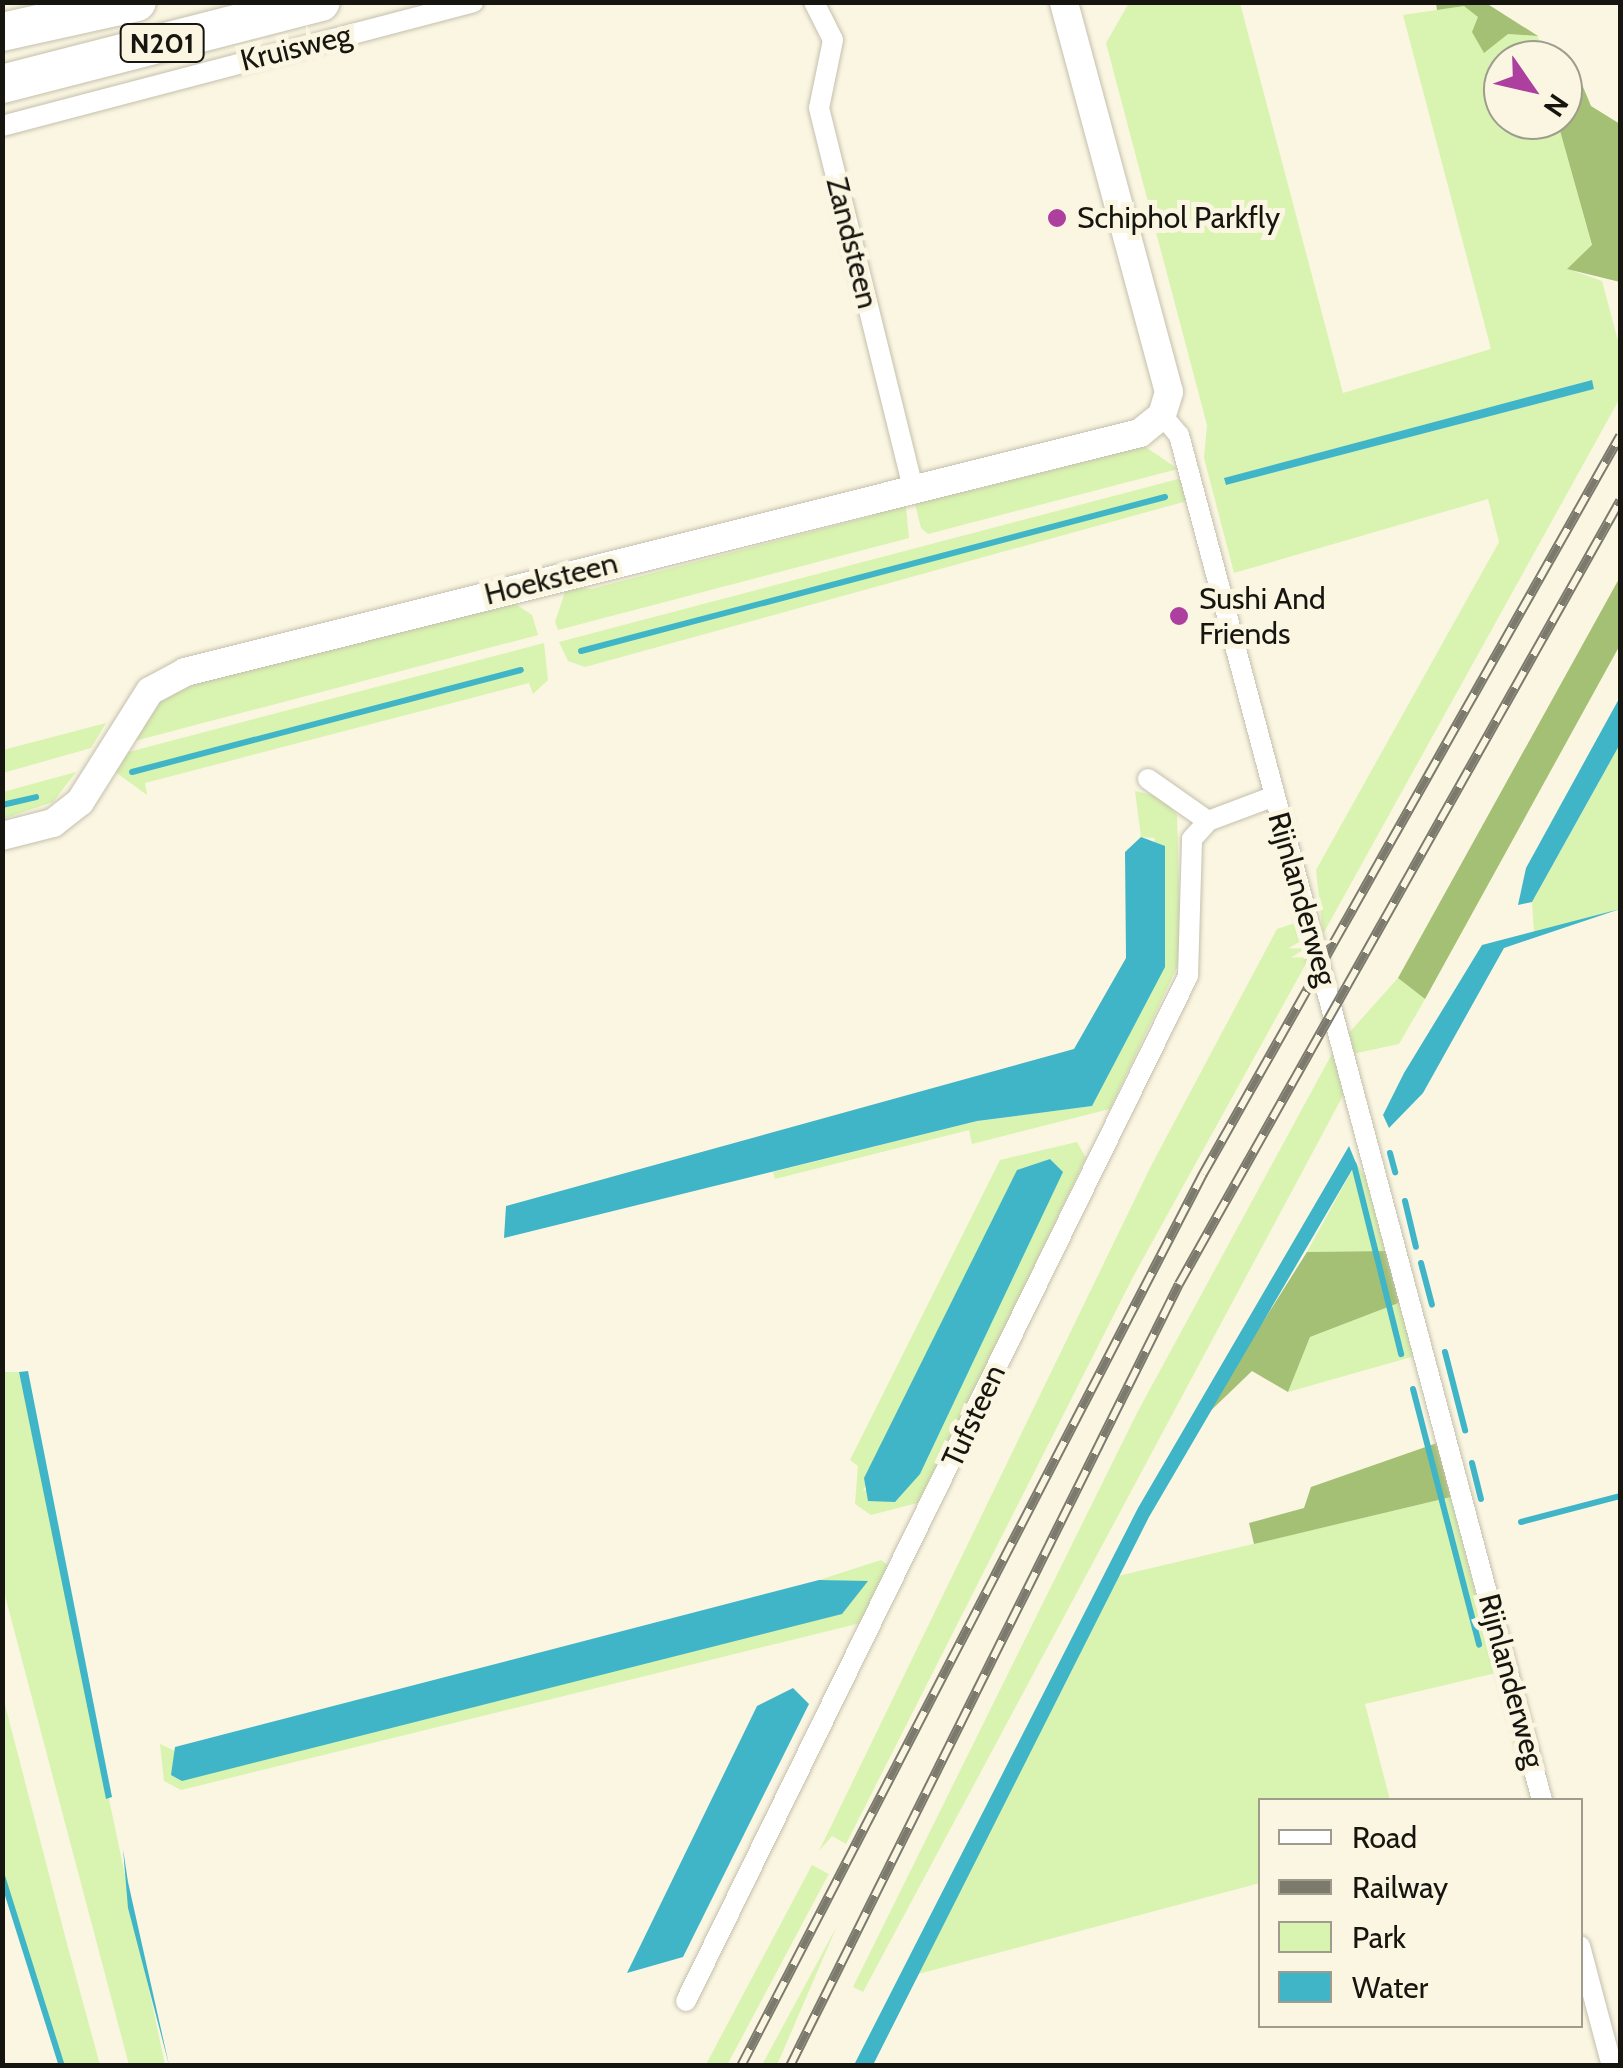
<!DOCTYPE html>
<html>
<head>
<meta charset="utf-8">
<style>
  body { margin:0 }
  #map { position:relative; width:1623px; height:2068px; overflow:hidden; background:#faf6e2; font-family:Cabin,sans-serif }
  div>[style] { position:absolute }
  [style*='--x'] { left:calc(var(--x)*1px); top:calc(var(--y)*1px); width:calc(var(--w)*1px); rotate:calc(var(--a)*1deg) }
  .green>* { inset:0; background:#d9f3b0; transform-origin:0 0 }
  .forest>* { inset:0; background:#a3c074 }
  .water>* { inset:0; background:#3fb5c7 }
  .stream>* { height:6px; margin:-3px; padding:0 3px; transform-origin:3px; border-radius:3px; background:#3fb5c7 }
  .roads { filter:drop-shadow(0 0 2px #c4c0ad) drop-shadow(0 0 2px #c4c0ad) }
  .street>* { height:20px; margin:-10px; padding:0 10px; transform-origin:10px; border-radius:10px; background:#fff }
  .secondary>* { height:28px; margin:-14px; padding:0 14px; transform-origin:14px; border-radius:14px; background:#fff }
  .highway>* { height:38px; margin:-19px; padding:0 19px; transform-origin:19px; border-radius:19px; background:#fff }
  .rail>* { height:10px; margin-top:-5px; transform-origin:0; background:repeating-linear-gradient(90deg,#faf6e2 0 19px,#7c7a6d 0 38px); box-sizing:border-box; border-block:2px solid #7c7a6d }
  .dots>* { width:28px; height:28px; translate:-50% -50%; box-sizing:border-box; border:5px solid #faf6e2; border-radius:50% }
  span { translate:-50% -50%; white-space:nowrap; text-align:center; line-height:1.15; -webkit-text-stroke:10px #faf6e2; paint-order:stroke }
  .shield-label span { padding:2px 8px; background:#faf6e2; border:2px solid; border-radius:8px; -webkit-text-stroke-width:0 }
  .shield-label { font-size:28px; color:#17150f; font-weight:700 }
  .street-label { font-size:30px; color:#17150f }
  .poi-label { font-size:30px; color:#17150f }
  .left { translate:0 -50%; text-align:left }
  .frame { position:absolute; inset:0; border:5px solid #17150f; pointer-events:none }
  .legend { position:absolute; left:1258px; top:1798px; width:325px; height:230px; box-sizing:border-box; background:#faf6e2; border:2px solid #9f9c8e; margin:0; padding:12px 18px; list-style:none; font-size:30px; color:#17150f }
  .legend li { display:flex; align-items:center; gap:20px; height:50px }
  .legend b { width:50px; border:2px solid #9f9c8e }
  .north { position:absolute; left:1483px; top:40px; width:100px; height:100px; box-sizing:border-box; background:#faf6e2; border:2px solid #9f9c8e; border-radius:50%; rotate:124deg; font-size:28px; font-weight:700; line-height:40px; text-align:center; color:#17150f }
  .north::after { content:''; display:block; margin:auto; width:35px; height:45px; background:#ad3f9e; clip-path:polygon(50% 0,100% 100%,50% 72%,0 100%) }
</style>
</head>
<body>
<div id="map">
  <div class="green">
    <div style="clip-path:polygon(evenodd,1129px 3px,1240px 3px,1343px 393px,1491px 349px,1403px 15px,1464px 6px,1508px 34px,1538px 36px,1543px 60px,1503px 60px,1503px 120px,1557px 120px,1592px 246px,1568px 269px,1602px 281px,1620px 348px,1620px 398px,1323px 934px,1316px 870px,1499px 542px,1488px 499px,1234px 573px,1204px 458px,1207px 425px,1106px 43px,1129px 3px,1591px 380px,1594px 389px,1226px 485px,1225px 478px,1591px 380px)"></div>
    <div style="clip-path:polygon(1144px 446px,1178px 469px,928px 534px,921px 528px,913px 496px,971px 482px,974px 490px)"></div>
    <div style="clip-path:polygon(1182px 478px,1187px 501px,585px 667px,568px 661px,559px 642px)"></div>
    <div style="clip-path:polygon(905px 498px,909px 538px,558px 630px,555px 622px,567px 586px,591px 589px,876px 515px,876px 505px)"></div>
    <div style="clip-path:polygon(511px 601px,532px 615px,538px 635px,127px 743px,150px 707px,181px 687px)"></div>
    <div style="clip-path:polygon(544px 643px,548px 680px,533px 694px,529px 683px,145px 783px,147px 795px,114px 771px,121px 754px)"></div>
    <div style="clip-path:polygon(106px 723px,91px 748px,3px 773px,3px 750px)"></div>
    <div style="clip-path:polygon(1620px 744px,1620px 909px,1534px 933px,1532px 902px)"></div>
    <div style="clip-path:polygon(76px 772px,53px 802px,3px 819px,3px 792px)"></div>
    <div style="clip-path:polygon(1135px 791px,1161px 797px,1177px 815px,1181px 959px,1110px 1109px,972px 1144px,969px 1130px,775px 1179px,773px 1172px,977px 1121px,1092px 1106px,1155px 838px,1141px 837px)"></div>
    <div style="clip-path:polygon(1298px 922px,1308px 960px,1134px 1275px,846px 1844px,832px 1836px,819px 1851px,1151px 1166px,1277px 929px)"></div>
    <div style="clip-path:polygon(1398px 978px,1425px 999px,1399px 1044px,1352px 1054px,1347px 1035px)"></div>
    <div style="clip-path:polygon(1334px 1050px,1346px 1090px,863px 1992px,853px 1987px,1137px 1413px)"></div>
    <div style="clip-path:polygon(evenodd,1077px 1142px,1086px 1158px,921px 1502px,871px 1515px,855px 1504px,858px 1466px,850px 1460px,1000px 1160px,1077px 1142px,1050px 1159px,1062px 1172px,920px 1474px,863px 1491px,1017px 1170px,1050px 1159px)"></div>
    <div style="clip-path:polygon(1356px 1163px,1372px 1187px,1388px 1251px,1307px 1252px)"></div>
    <div style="clip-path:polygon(1401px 1302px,1415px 1356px,1288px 1392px,1310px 1337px)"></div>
    <div style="clip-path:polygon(2px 1372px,19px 1372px,165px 2065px,129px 2065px,3px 1588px)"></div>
    <div style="clip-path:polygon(1451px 1497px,1496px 1673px,1365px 1704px,1390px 1800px,1260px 1800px,1260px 1883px,918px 1974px,1118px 1576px)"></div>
    <div style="clip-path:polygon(881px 1560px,889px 1566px,865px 1622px,181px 1790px,164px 1781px,160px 1744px,177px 1752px,868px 1582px,819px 1580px)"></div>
    <div style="clip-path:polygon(3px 1697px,66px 1940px,100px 2065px,63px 2065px,3px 1880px)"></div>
    <div style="left:812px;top:1865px;width:19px;height:225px;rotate:28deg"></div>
    <div style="clip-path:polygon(837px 1926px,777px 2065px,762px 2065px)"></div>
  </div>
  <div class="forest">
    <div style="clip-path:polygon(1436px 3px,1486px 3px,1538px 36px,1508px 34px,1484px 53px,1472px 32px,1478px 17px,1464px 6px,1437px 10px)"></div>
    <div style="clip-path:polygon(1581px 82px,1591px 106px,1620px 124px,1620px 282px,1567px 269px,1592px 245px,1557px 120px,1563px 104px,1576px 104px)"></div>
    <div style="clip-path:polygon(1620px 577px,1620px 645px,1425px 999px,1398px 978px)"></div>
    <div style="clip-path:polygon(1388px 1251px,1401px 1302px,1310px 1337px,1288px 1392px,1252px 1371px,1201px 1420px,1307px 1252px)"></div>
    <div style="clip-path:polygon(1437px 1443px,1451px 1497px,1254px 1544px,1249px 1523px,1304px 1508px,1311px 1487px)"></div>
  </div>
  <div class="water">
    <div style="clip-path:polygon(1592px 380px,1594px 389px,1226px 485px,1224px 478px)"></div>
    <div style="clip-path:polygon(1620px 697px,1620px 744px,1532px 902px,1518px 905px,1526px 868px)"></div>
    <div style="clip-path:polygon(1141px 837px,1165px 846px,1165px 967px,1092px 1106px,977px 1121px,504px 1238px,506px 1206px,1074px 1049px,1126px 958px,1125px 852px)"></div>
    <div style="clip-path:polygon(1620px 909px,1504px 948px,1423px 1093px,1389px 1128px,1383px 1115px,1404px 1073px,1482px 945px)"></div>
    <div style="clip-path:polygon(1349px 1146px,1356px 1163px,1149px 1517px,873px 2065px,854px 2065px,1138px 1508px)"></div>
    <div style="clip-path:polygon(1050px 1159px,1063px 1172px,920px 1474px,895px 1502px,868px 1501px,864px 1478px,1017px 1170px)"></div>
    <div style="clip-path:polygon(28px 1371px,112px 1797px,106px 1799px,19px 1372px)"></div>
    <div style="clip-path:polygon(819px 1580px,868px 1581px,842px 1614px,182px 1781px,171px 1775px,175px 1747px)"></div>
    <div style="clip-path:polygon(793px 1688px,809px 1704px,683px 1957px,627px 1973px,757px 1706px)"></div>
    <div style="clip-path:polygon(123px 1849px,128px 1882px,169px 2065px,128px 1908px)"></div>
  </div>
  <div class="stream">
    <div style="--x:581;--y:651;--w:604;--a:-14.77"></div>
    <div style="--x:132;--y:772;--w:402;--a:-14.7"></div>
    <div style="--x:2;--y:805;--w:35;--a:-13"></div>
    <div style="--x:1390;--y:1153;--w:20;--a:75"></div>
    <div style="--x:1354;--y:1165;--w:195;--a:76"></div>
    <div style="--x:1405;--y:1201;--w:47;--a:76.6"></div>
    <div style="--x:1421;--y:1263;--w:43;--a:75.3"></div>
    <div style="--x:1445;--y:1352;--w:81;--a:75.6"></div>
    <div style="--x:1413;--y:1389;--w:264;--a:75.5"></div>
    <div style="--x:1472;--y:1463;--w:37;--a:76"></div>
    <div style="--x:1521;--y:1522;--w:102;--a:-14.7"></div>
    <div style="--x:2;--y:1876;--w:199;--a:72.5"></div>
  </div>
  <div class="roads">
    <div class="street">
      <div style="--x:814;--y:2;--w:42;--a:63.4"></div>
      <div style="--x:833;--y:40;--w:69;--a:101.6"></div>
      <div style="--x:819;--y:108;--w:390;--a:76.1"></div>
      <div style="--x:2;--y:126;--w:487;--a:-14.7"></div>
      <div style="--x:1162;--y:415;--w:26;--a:50"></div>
      <div style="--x:1179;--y:435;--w:1412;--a:75.11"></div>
      <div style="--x:1148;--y:779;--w:73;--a:35"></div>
      <div style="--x:1580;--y:1946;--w:124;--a:75.1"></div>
      <div style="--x:686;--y:2001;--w:1141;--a:-63.91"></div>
      <div style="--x:1188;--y:976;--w:137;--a:-88.3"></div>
      <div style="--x:1192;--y:839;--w:24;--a:-48"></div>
      <div style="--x:1208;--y:821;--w:68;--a:-20.6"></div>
    </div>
    <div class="secondary">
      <div style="--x:2;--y:836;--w:53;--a:-14.3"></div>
      <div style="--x:53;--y:823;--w:34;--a:-38"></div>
      <div style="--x:80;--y:802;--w:131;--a:-57.8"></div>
      <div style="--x:150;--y:691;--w:40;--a:-28"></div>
      <div style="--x:185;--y:672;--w:984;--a:-14.05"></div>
      <div style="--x:1140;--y:433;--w:28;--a:-39"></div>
      <div style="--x:1162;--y:415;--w:24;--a:-73"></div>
      <div style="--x:1169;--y:392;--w:404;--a:-105.1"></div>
    </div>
    <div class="highway">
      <div style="--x:2;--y:32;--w:138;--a:-12.5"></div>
      <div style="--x:2;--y:84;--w:329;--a:-14.4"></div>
    </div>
  </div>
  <div class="rail">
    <div style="--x:741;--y:2066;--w:1005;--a:-62.62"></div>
    <div style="--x:1203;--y:1174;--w:848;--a:-60.53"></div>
    <div style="--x:790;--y:2066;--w:873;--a:-63.55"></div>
    <div style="--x:1179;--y:1284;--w:899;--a:-60.61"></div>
  </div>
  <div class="dots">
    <div style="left:1057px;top:218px;background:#ad3f9e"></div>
    <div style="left:1179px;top:616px;background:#ad3f9e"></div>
  </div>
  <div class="shield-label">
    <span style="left:162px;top:43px">N201</span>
  </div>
  <div class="street-label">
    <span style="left:296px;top:48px;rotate:-14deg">Kruisweg</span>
    <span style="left:852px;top:243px;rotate:76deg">Zandsteen</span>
    <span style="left:551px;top:579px;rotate:-14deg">Hoeksteen</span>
    <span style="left:1302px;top:899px;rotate:74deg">Rijnlanderweg</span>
    <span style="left:974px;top:1416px;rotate:-65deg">Tufsteen</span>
    <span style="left:1511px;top:1681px;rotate:75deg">Rijnlanderweg</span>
  </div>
  <div class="poi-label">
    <span class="left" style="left:1077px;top:218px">Schiphol Parkfly</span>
    <span class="left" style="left:1199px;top:616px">Sushi And<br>Friends</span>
  </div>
  <div class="frame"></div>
  <ul class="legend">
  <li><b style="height:12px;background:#fff"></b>Road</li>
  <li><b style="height:12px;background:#7c7a6d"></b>Railway</li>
  <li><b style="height:28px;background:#d9f3b0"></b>Park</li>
  <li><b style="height:28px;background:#3fb5c7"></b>Water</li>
  </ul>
  <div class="north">N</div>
</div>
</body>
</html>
